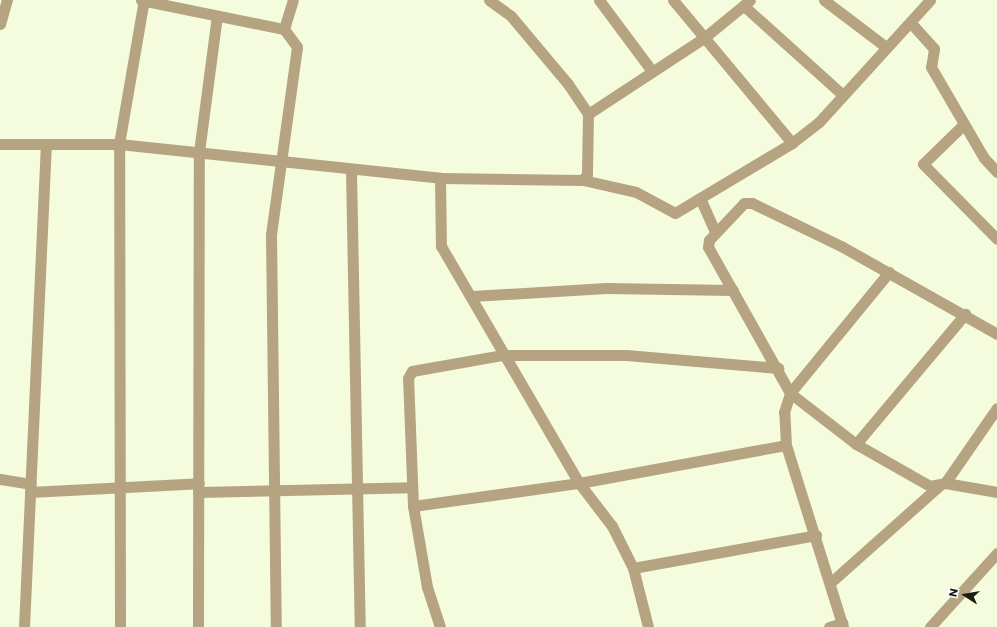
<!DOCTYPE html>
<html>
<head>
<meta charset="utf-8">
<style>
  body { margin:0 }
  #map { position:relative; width:997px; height:627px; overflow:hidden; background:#f5fcdd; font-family:Poppins,sans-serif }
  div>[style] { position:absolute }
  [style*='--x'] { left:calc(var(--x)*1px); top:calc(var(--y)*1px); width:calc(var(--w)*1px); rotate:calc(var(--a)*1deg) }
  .minor>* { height:11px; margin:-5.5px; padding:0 5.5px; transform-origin:5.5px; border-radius:5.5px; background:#b5a382 }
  span { translate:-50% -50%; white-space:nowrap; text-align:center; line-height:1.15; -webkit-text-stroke:3px #fff; paint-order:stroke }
  .north { position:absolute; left:945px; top:575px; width:40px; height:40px; -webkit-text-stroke:3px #fff; paint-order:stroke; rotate:282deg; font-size:11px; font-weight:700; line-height:16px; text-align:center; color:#1b1e13 }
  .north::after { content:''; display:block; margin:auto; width:14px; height:18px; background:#1b1e13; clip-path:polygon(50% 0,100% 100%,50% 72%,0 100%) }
</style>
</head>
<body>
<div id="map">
  <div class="minor">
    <div style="--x:141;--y:0;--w:146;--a:11.5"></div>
    <div style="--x:284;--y:29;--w:22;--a:54"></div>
    <div style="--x:297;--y:47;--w:189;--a:97.9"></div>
    <div style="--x:271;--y:234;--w:393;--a:89.3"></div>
    <div style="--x:489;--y:0;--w:27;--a:36"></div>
    <div style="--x:511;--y:16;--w:89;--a:50"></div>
    <div style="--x:568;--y:84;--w:36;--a:56"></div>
    <div style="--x:588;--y:114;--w:60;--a:91"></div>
    <div style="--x:587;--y:174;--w:7;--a:124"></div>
    <div style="--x:599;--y:0;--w:89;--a:53.3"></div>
    <div style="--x:673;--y:0;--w:186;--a:50.2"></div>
    <div style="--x:824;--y:0;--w:78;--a:37.2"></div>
    <div style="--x:744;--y:6;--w:133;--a:42"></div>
    <div style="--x:910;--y:22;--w:36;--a:48"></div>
    <div style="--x:934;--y:49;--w:18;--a:99"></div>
    <div style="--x:931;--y:67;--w:105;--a:59.8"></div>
    <div style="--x:984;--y:158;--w:19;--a:47"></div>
    <div style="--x:0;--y:24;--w:25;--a:-74"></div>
    <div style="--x:284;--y:29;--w:30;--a:-73"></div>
    <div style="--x:588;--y:114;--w:140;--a:-33.3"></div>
    <div style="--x:705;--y:37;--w:58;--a:-39.4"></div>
    <div style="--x:964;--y:124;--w:57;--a:135.7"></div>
    <div style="--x:923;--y:164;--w:105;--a:45.4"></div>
    <div style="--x:0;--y:144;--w:119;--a:0"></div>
    <div style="--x:119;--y:144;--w:323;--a:6"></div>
    <div style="--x:440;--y:178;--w:143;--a:0.8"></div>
    <div style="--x:583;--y:180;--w:54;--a:12.8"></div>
    <div style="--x:636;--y:192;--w:44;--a:28.3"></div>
    <div style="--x:675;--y:213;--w:136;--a:-30.9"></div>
    <div style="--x:792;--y:143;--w:34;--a:-38"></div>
    <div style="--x:819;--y:122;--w:165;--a:-47.7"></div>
    <div style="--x:351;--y:171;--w:456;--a:88.9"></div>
    <div style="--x:440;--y:178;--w:68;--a:89.2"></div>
    <div style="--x:441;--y:246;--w:274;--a:59.8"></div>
    <div style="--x:579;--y:483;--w:54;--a:52.5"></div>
    <div style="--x:612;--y:526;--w:47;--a:63.4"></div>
    <div style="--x:633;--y:568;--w:61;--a:75.7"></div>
    <div style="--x:700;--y:198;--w:37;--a:66"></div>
    <div style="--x:889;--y:272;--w:156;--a:129.3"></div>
    <div style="--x:790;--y:393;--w:83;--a:37.7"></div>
    <div style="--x:856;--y:444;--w:85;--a:29.6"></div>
    <div style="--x:930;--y:486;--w:15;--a:-11"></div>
    <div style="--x:945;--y:483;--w:91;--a:-55.3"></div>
    <div style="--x:472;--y:296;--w:134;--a:-3.4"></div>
    <div style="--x:606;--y:288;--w:127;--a:0.9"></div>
    <div style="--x:856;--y:444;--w:170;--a:-50"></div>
    <div style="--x:0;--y:479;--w:31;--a:9"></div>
    <div style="--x:945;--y:483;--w:53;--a:9.8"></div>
    <div style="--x:30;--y:492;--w:169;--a:-3"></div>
    <div style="--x:198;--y:492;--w:214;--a:-1.3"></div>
    <div style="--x:413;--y:506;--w:168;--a:-7.9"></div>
    <div style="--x:579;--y:483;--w:210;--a:-10.4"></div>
    <div style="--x:633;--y:568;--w:186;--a:-10.2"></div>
    <div style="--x:830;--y:583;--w:146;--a:-41.7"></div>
    <div style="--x:24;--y:627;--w:483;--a:-87.4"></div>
    <div style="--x:120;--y:627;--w:483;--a:-90.1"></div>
    <div style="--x:119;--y:144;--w:146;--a:-80.2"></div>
    <div style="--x:198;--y:627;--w:475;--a:-89.9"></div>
    <div style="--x:199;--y:152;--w:137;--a:-82.5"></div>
    <div style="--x:440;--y:627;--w:42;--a:-108"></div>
    <div style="--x:427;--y:587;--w:82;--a:-99.8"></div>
    <div style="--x:413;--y:506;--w:128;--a:-92.2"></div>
    <div style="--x:408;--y:378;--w:8;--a:-60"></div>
    <div style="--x:412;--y:371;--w:91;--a:-10.1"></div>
    <div style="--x:502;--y:355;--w:124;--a:0"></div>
    <div style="--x:626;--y:355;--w:153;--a:4.9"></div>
    <div style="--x:829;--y:627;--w:14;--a:-17"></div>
    <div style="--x:843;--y:627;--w:191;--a:-107.4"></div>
    <div style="--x:786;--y:445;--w:33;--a:-93"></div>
    <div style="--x:784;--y:412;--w:20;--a:-72"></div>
    <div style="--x:790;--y:393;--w:167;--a:-119.3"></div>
    <div style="--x:708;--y:247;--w:7;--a:-82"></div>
    <div style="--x:709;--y:240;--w:51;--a:-46.6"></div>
    <div style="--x:744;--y:203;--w:8;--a:0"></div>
    <div style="--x:752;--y:203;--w:99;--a:25.8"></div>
    <div style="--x:841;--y:246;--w:179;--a:29.4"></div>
    <div style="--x:930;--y:627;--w:100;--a:-47.8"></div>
  </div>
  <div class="north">N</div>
</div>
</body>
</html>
